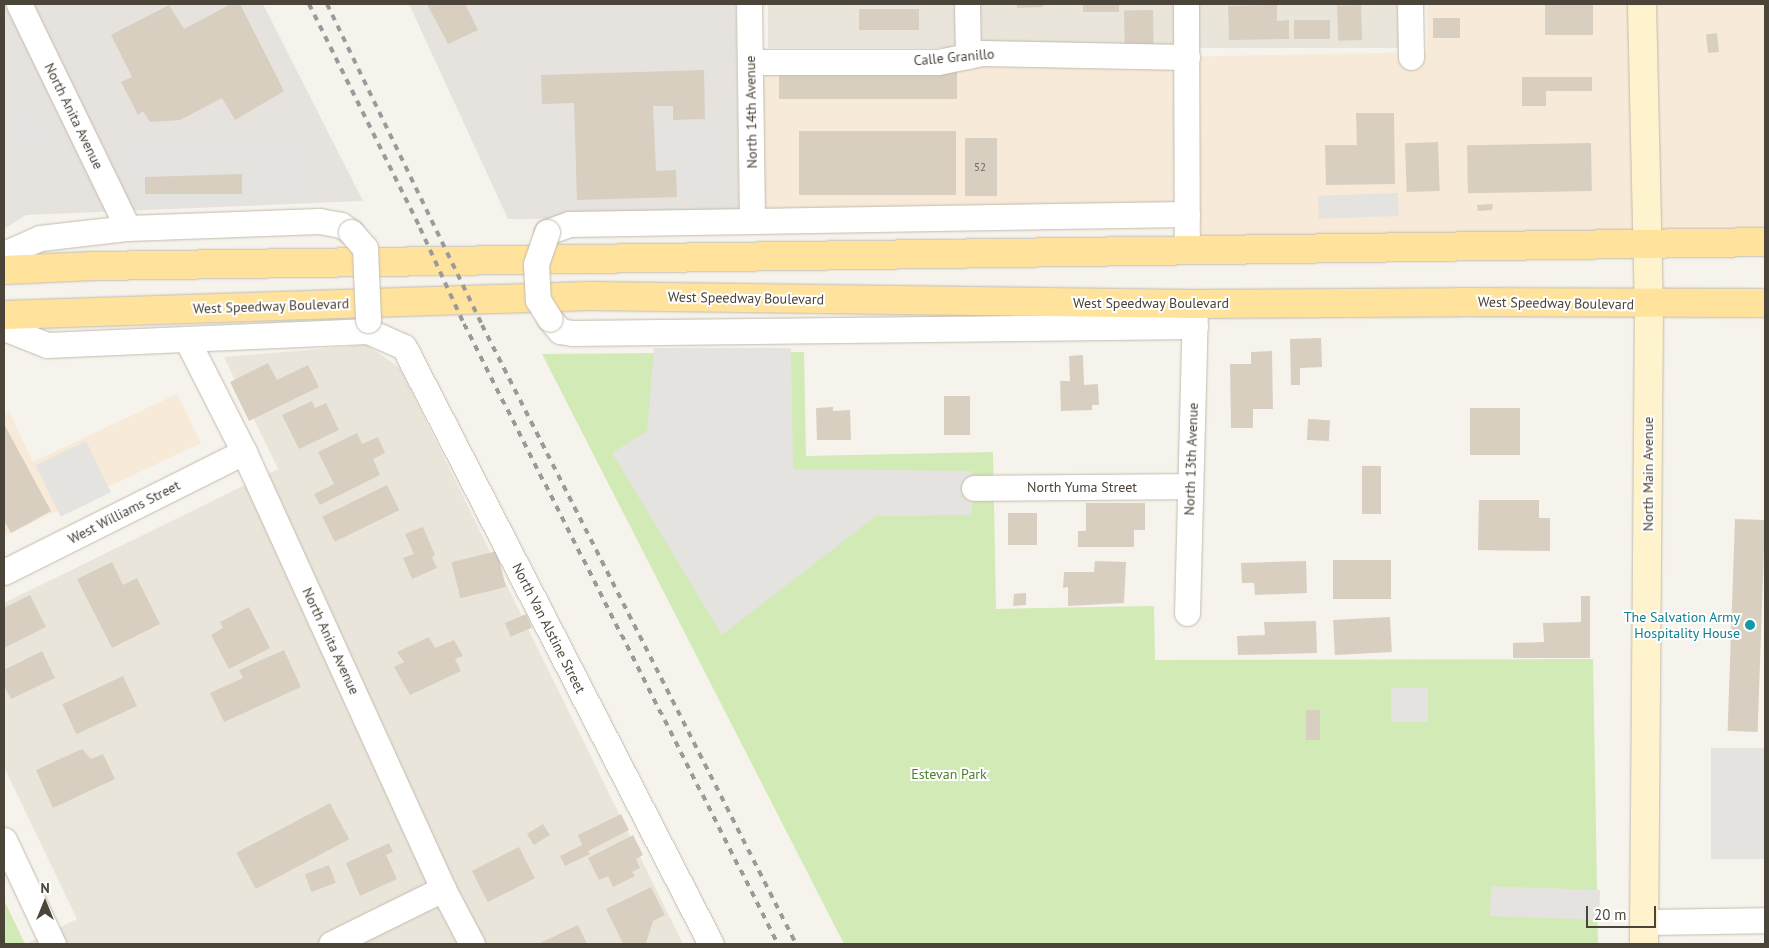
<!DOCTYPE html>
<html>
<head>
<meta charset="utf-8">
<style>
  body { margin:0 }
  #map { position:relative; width:1769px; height:948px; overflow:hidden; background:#f6f3ec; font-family:"PT Sans",sans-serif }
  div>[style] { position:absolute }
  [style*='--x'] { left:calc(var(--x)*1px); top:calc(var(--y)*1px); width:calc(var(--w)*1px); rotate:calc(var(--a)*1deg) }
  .residential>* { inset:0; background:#eae5da; transform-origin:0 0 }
  .commercial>* { inset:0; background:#f7ead8 }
  .industrial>* { inset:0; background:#e6e2dd }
  .green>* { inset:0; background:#d2eab5 }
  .parking>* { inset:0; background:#e5e3e0; transform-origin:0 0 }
  .building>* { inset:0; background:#d8cfc1; transform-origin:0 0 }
  .roads { filter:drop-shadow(0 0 1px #c2bbae) drop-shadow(0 0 1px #c2bbae) }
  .street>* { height:25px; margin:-12.5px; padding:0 12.5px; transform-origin:12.5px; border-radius:12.5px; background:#fff }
  .secondary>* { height:28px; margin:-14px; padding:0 14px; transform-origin:14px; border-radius:14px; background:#fff3cd }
  .primary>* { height:28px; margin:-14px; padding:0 14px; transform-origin:14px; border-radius:14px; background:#ffe39c }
  .rail>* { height:4px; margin-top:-2px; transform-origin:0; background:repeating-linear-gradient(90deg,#9a9a9a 0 6px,transparent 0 12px) }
  .bridges { filter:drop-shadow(0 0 1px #c2bbae) drop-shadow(0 0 1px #c2bbae) }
  .street-bridge>* { height:25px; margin:-12.5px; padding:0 12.5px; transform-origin:12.5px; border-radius:12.5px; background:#fff }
  .dots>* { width:14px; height:14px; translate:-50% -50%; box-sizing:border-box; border:2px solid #fff; border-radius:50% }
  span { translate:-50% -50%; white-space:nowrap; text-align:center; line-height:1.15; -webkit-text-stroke:4px #fff; paint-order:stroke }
  .number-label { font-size:11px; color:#6e675b }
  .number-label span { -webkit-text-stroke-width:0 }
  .street-label { font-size:14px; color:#4b4439 }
  .culture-label { font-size:14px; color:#0d838f }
  .right { translate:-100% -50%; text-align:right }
  .park-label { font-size:14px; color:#4a7f2a }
  .frame { position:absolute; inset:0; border:5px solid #4b4439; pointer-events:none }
  .north { position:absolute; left:20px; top:878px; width:50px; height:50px; -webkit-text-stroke:4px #fff; paint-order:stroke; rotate:0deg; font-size:14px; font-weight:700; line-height:20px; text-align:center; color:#4b4439 }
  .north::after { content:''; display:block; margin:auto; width:18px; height:22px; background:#4b4439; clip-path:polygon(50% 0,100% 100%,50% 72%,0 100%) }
  .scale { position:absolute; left:1586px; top:906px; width:70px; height:22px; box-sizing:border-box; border:2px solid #4b4439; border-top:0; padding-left:6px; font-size:15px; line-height:18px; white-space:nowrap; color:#4b4439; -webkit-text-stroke:4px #fff; paint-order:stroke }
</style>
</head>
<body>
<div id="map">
  <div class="residential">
    <div style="left:768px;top:4px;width:646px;height:44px"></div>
    <div style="clip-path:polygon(367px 345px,400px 368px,683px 944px,26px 944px,77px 919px,4px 767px,4px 603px,278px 469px,224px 357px)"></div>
  </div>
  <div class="commercial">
    <div style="clip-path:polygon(1427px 4px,1765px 4px,1765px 230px,1202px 242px,1199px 208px,758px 219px,756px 65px,1427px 52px)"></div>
    <div style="clip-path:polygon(177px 394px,201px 443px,4px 536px,4px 414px,9px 411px,33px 462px)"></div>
  </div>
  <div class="industrial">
    <div style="clip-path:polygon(4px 4px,263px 4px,363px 201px,26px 215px,4px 229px)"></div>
    <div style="clip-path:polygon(409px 4px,736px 4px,739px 218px,508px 219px)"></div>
  </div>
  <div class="green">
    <div style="clip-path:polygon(804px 352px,806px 456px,993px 452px,996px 609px,1154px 606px,1155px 660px,1593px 659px,1598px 944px,844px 944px,542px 354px)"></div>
    <div style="clip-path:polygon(4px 900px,25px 944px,4px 944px)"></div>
  </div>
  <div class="parking">
    <div style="clip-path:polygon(21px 85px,54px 139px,4px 173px,4px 92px)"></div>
    <div style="clip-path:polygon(723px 118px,726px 195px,677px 197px,676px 171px,656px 171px,654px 120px)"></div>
    <div style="clip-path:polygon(304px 133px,308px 199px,138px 208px,113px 136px)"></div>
    <div style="left:1398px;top:193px;width:23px;height:80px;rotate:88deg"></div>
    <div style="clip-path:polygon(654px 348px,791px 348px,793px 469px,972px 471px,972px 515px,876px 516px,722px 635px,612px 453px,647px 431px)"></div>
    <div style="left:86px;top:441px;width:57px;height:56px;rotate:64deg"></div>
    <div style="left:1391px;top:688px;width:37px;height:34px"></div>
    <div style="left:1765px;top:748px;width:111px;height:54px;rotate:90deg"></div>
    <div style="left:1600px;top:890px;width:30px;height:109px;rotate:92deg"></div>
  </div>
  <div class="building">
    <div style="clip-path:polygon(231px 4px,240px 4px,284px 91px,235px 120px,222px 98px,180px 120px,150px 122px,143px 111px,138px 115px,121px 82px,132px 77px,111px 35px,169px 5px,184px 29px)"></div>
    <div style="clip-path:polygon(427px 4px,465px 4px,478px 30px,448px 44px)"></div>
    <div style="clip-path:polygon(1017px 4px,1043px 4px,1043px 7px,1017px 8px)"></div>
    <div style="left:1083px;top:4px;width:36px;height:8px"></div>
    <div style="left:1545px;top:4px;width:48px;height:31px"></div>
    <div style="clip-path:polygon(1277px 5px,1277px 21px,1289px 20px,1289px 39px,1229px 40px,1228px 6px)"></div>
    <div style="left:1361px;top:5px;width:35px;height:24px;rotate:88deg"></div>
    <div style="left:859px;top:9px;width:60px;height:21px"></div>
    <div style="left:1153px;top:10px;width:39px;height:29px;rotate:89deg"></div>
    <div style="left:1433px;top:18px;width:27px;height:20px"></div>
    <div style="left:1294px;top:20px;width:36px;height:19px"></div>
    <div style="left:1717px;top:33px;width:19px;height:11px;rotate:84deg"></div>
    <div style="clip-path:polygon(704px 70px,705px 119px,673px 120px,673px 106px,653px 106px,656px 171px,676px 170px,677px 197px,577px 200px,574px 103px,542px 104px,541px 75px)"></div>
    <div style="left:957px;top:70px;width:29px;height:178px;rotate:90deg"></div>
    <div style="clip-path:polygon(1522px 77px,1592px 77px,1592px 91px,1546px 91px,1546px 106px,1522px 106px)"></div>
    <div style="clip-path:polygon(1356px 113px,1394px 113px,1395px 184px,1326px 185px,1325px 145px,1357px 145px)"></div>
    <div style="left:956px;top:131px;width:64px;height:157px;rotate:90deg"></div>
    <div style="left:965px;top:138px;width:32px;height:58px"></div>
    <div style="left:1438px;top:142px;width:49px;height:33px;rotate:88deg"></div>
    <div style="left:1591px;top:143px;width:48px;height:124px;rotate:89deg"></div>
    <div style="clip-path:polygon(242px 174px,242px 194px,145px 194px,145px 177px)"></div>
    <div style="clip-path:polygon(1493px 204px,1492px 210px,1478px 211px,1477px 205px)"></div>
    <div style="clip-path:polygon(1321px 338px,1322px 367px,1300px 368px,1300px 385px,1291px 385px,1290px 339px)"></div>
    <div style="clip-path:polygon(1272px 351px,1273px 409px,1253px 409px,1253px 428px,1231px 428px,1230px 364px,1251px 364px,1251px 352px)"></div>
    <div style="clip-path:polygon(1083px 355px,1084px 385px,1098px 384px,1099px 405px,1092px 405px,1092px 410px,1061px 411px,1060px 381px,1070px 381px,1069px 356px)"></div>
    <div style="clip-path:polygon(268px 363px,277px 380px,308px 365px,319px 387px,249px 421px,230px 382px)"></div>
    <div style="left:970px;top:396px;width:39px;height:26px;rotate:90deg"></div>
    <div style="clip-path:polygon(312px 401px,315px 408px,326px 403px,339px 430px,299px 449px,282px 415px)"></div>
    <div style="clip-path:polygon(833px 407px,833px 411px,850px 410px,851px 440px,817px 440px,816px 408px)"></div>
    <div style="left:1470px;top:408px;width:50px;height:47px"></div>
    <div style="left:1308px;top:419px;width:22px;height:21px;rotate:3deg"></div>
    <div style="clip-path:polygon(4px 424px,51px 511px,11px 533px,4px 521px)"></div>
    <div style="clip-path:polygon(357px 433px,362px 444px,378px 437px,385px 453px,373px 459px,380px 475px,320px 505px,314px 494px,334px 484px,318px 452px)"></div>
    <div style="left:1362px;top:466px;width:19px;height:48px"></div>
    <div style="left:387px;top:485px;width:28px;height:72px;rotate:64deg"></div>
    <div style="clip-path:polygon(1479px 500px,1539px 500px,1539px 518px,1550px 518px,1550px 551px,1478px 550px)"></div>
    <div style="clip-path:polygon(1086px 503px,1145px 503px,1145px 530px,1134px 530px,1134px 547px,1078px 547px,1078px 531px,1086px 531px)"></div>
    <div style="left:1008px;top:513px;width:29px;height:32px"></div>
    <div style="left:1735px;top:519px;width:30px;height:212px;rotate:2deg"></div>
    <div style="clip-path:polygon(423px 527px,435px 555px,432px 557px,437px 568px,412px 579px,403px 558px,414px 554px,405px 534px)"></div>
    <div style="left:497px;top:551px;width:37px;height:47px;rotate:76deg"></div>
    <div style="left:1333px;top:560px;width:58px;height:39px"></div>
    <div style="clip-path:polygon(1095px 561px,1126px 562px,1124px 603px,1068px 606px,1068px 587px,1063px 588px,1064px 572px,1094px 572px)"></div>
    <div style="clip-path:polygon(1306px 561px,1307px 593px,1255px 595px,1254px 583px,1242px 583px,1241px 563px)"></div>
    <div style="clip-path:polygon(112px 562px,123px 585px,137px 578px,160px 624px,112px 648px,77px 579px)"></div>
    <div style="clip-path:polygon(1026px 593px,1026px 605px,1013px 606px,1014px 594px)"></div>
    <div style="clip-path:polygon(30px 595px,46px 627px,4px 648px,4px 608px)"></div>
    <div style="clip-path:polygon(1581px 596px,1590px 596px,1590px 658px,1513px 658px,1513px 643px,1544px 642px,1543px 623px,1581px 622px)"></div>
    <div style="clip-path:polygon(249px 607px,270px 648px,229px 669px,211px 635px,223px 628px,220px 622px)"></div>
    <div style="left:526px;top:614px;width:15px;height:23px;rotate:67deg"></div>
    <div style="left:1390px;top:617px;width:35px;height:57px;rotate:87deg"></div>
    <div style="clip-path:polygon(1316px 621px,1317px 653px,1238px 655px,1237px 636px,1265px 635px,1264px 622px)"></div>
    <div style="clip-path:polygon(429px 637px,435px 648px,454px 640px,463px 656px,455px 659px,461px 671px,410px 695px,394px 667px,404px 662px,397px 652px)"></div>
    <div style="clip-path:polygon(284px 650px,301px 687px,224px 722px,210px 693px,243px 678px,239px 670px)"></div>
    <div style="clip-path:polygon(42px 651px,55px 678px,11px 699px,4px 686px,4px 670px)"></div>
    <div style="left:123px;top:676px;width:33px;height:67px;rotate:65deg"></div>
    <div style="left:1306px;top:710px;width:14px;height:30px"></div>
    <div style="clip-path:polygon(82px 749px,91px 759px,103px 754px,115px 779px,53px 808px,36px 770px)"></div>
    <div style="left:330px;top:803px;width:41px;height:106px;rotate:62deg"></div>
    <div style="clip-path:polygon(621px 814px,629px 830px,588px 851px,590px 854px,565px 866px,560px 856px,582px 845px,578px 835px)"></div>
    <div style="left:543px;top:824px;width:13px;height:19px;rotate:58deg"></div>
    <div style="clip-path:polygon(633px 835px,643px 855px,636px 859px,640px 868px,632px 872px,635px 876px,613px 887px,608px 876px,599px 880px,588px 858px)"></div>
    <div style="clip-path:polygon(389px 843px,393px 852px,386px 855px,397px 879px,360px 896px,346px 863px)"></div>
    <div style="left:519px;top:847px;width:35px;height:53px;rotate:63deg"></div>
    <div style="left:329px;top:865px;width:19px;height:26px;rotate:69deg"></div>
    <div style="clip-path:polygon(651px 887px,665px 915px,653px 921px,646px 943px,623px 944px,606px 909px)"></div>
    <div style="clip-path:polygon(578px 925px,587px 944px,538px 944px)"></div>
  </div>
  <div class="roads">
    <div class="street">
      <div style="--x:19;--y:4;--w:249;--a:64.1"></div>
      <div style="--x:749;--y:4;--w:217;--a:89.2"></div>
      <div style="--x:967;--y:4;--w:52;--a:88.9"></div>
      <div style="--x:1186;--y:4;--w:247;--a:89.8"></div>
      <div style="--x:1410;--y:4;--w:53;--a:88.9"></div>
      <div style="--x:750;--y:62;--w:188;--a:0"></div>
      <div style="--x:938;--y:62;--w:45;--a:-11.6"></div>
      <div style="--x:982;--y:53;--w:205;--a:1.1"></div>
      <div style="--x:547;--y:232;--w:23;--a:-20"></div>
      <div style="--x:569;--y:224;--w:618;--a:-0.93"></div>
      <div style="--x:4;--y:254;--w:39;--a:-24"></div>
      <div style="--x:40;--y:238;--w:89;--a:-6.5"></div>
      <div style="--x:128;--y:228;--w:191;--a:-2.1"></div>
      <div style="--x:319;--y:221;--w:22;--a:10"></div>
      <div style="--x:341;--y:225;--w:12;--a:35"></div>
      <div style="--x:550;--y:319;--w:16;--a:50"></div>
      <div style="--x:560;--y:331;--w:13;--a:9"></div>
      <div style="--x:573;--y:333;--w:622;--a:-0.64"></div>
      <div style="--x:4;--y:328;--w:46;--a:21.6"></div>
      <div style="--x:47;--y:345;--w:321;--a:-2.5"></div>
      <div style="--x:368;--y:331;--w:39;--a:24"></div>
      <div style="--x:404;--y:347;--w:671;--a:62.79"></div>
      <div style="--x:187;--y:340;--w:126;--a:63"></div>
      <div style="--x:244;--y:452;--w:480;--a:65.5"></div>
      <div style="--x:443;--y:889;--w:62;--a:62.2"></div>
      <div style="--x:974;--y:488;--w:216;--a:-0.5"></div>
      <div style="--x:4;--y:572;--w:268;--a:-26.6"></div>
      <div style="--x:1187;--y:613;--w:302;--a:-88.5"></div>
      <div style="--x:4;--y:840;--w:115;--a:64.8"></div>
      <div style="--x:1644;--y:922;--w:121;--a:-0.9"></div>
      <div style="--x:331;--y:944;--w:125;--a:-26.2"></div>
    </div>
    <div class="secondary">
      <div style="--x:1642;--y:4;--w:300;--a:88.7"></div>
      <div style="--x:1649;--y:304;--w:640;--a:90.45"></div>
    </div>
    <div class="primary">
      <div style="--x:4;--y:270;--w:90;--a:-2.5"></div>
      <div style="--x:94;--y:266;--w:1671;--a:-0.82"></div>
      <div style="--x:4;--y:315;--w:585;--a:-1.86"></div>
      <div style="--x:589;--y:296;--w:605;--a:0.76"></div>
      <div style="--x:1194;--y:304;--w:265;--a:-0.4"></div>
      <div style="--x:1459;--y:302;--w:306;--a:0.2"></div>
    </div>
  </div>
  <div class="rail">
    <div style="--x:309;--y:4;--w:250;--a:63.6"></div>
    <div style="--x:420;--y:228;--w:106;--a:65.4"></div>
    <div style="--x:464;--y:324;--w:695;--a:63.14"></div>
    <div style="--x:327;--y:4;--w:356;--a:64.2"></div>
    <div style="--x:482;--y:325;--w:694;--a:63.1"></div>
  </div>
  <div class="bridges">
    <div class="street-bridge">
      <div style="--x:351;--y:232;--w:21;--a:49"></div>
      <div style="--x:365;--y:248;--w:72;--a:87.6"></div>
      <div style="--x:547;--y:232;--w:34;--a:109"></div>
      <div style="--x:536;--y:264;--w:36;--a:87"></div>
      <div style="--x:538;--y:300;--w:22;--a:58"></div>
    </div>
  </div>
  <div class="dots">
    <div style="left:1750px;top:625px;background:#0f9aa8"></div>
  </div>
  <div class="number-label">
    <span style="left:980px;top:167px">52</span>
  </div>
  <div class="street-label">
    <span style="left:954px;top:57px;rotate:-5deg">Calle Granillo</span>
    <span style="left:751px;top:112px;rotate:-91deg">North 14th Avenue</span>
    <span style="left:74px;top:116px;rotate:64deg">North Anita Avenue</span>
    <span style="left:746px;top:298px;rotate:1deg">West Speedway Boulevard</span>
    <span style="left:1151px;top:303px">West Speedway Boulevard</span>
    <span style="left:1556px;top:303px;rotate:1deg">West Speedway Boulevard</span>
    <span style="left:271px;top:306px;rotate:-2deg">West Speedway Boulevard</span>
    <span style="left:1191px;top:459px;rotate:-88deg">North 13th Avenue</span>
    <span style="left:1648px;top:474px;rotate:-90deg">North Main Avenue</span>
    <span style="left:1082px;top:487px">North Yuma Street</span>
    <span style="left:124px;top:512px;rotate:-27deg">West Williams Street</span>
    <span style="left:549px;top:628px;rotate:63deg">North Van Alstine Street</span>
    <span style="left:331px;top:641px;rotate:65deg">North Anita Avenue</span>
  </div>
  <div class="culture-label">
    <span class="right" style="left:1740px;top:625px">The Salvation Army<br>Hospitality House</span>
  </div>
  <div class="park-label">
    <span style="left:949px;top:774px">Estevan Park</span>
  </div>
  <div class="frame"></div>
  <div class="north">N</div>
  <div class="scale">20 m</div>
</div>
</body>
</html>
